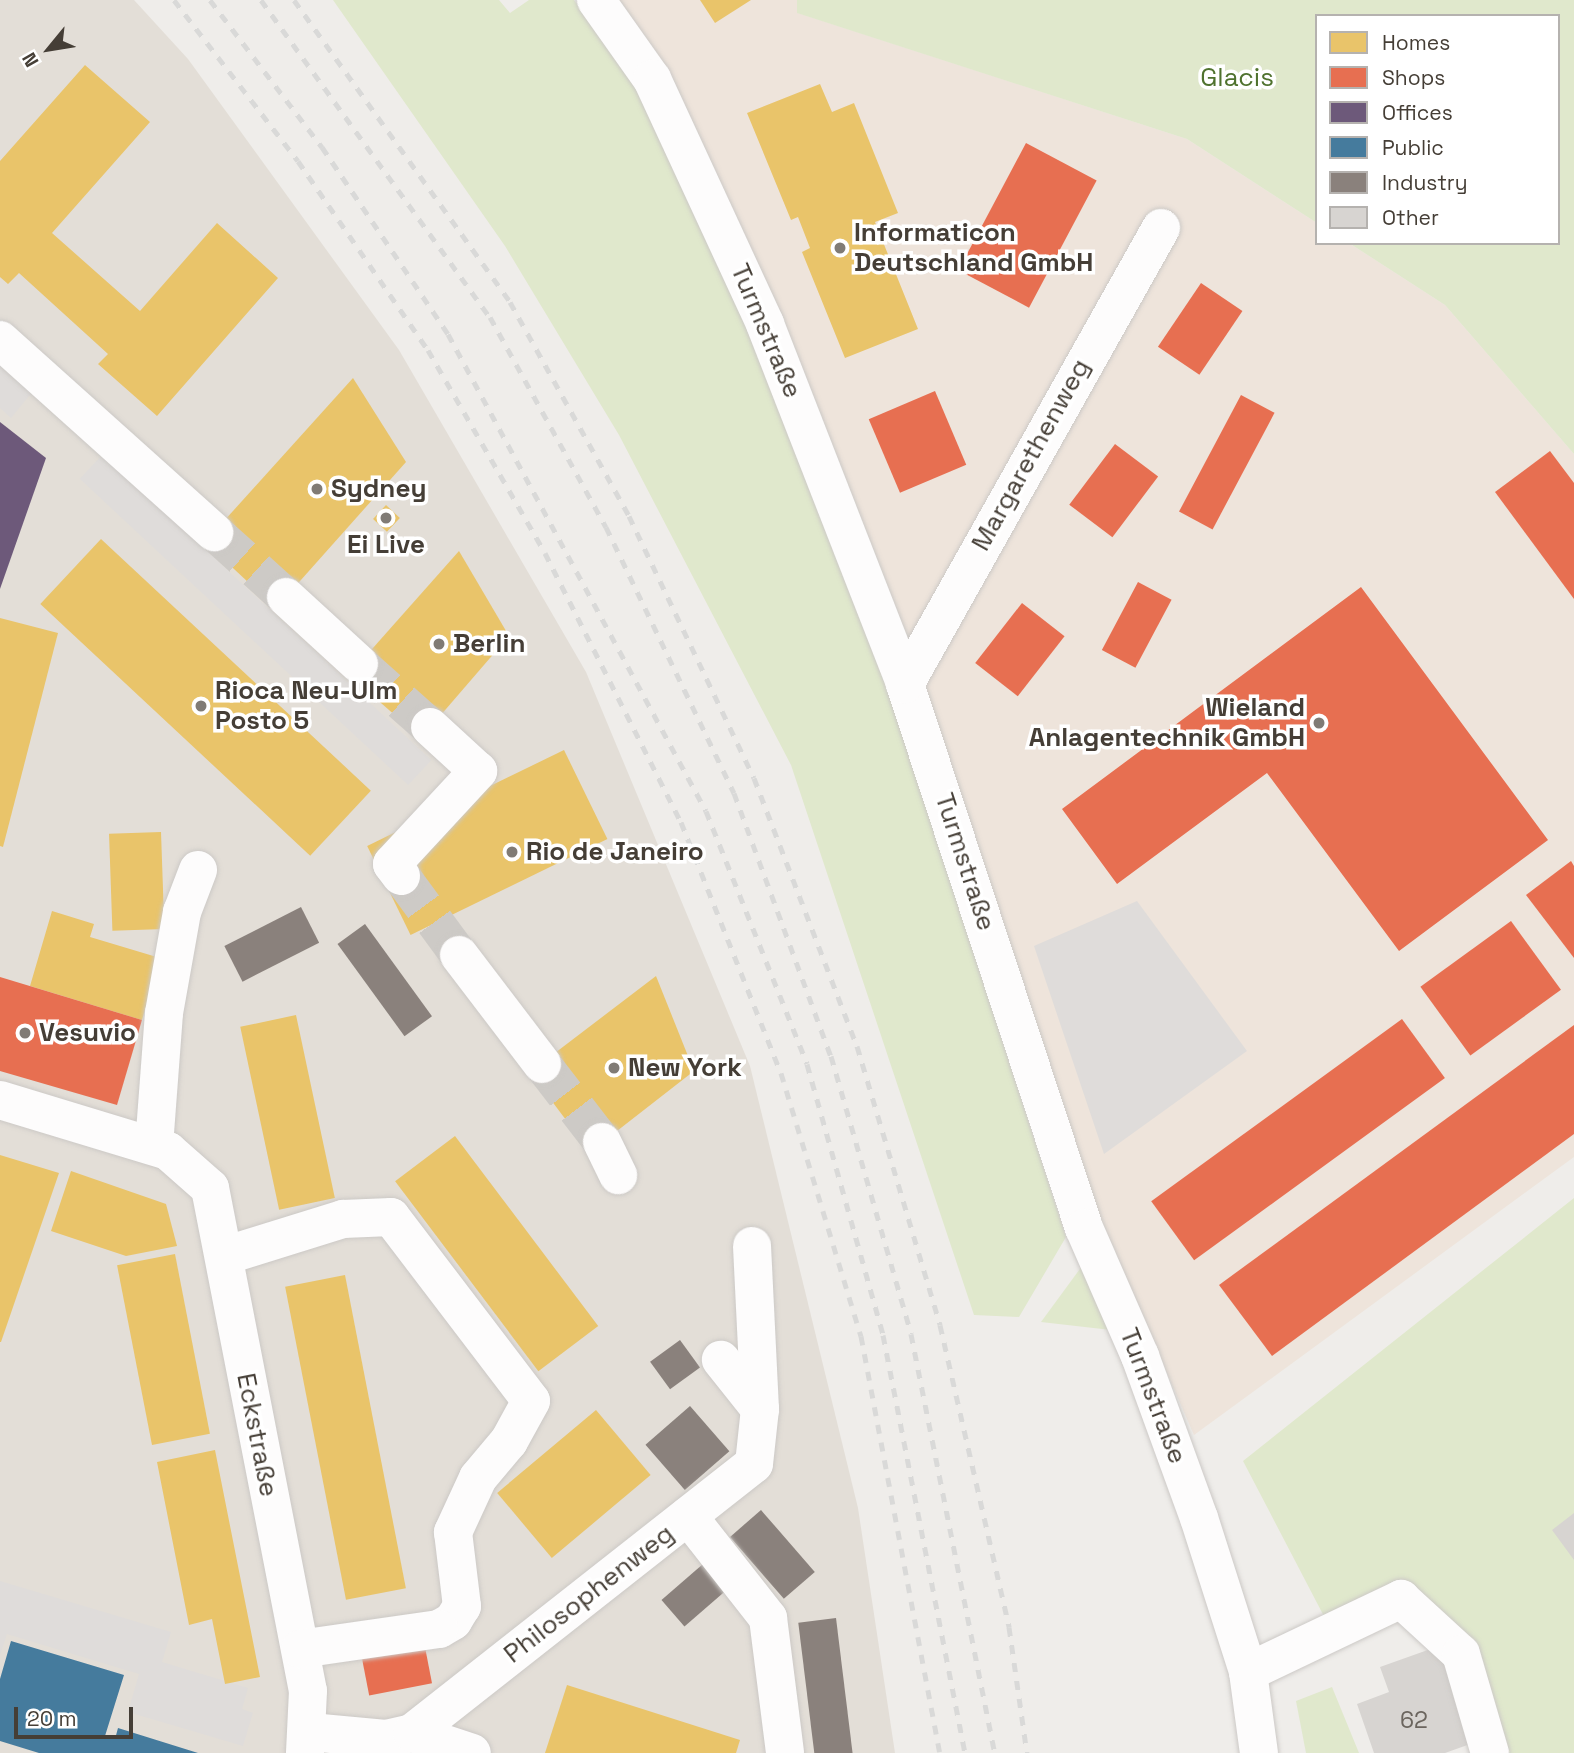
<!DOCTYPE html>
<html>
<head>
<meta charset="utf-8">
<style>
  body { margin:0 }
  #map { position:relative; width:1574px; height:1753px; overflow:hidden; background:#efedea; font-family:"Space Grotesk",sans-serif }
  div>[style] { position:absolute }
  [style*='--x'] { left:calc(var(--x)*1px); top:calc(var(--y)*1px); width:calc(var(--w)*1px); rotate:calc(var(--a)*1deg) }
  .residential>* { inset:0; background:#e3ded7 }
  .commercial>* { inset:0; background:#eee4db }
  .green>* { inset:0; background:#e0e8cc }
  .parking>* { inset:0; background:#dfdcda; transform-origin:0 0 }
  .homes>* { inset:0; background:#e9c46a; transform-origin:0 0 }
  .shops>* { inset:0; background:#e76f51; transform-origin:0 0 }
  .offices>* { inset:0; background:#6d597a }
  .public>* { inset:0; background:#457b9d }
  .industry>* { inset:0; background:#8a817c; transform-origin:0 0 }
  .building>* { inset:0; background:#d7d4d1 }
  .minor-tunnel>* { height:38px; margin-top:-19px; transform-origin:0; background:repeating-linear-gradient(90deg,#cdcac6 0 38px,transparent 0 57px) }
  .roads { filter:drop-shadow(0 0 2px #ccc9c6) drop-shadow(0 0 2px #ccc9c6) }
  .minor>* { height:38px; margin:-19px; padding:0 19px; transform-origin:19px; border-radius:19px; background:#fdfcfc }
  .rail>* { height:5px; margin-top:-2.5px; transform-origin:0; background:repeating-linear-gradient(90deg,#d9d9d8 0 9px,transparent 0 18px) }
  .dots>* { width:19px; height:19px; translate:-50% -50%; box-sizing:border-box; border:4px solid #fff; border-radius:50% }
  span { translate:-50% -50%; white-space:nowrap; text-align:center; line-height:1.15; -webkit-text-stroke:7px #fff; paint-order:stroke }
  .number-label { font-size:23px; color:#6b655e }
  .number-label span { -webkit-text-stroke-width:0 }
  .park-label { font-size:26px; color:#4f722e }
  .poi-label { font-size:26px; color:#453e36; font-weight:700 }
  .left { translate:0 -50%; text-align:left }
  .right { translate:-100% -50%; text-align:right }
  .street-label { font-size:26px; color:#453e36 }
  .legend { position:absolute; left:1315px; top:14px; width:245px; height:231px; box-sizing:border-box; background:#fff; border:2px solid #b5b2af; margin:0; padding:9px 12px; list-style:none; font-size:21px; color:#453e36 }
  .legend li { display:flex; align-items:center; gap:14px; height:35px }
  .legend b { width:35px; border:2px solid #b5b2af }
  .north { position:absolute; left:14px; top:14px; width:70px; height:70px; -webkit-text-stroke:5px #fff; paint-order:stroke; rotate:240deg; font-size:19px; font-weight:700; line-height:28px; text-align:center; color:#453e36 }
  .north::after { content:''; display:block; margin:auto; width:24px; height:32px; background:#453e36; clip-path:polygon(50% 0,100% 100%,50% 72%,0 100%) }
  .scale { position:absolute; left:14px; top:1707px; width:119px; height:32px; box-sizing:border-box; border:4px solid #453e36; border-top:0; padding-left:9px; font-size:21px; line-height:24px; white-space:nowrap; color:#453e36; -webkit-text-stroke:5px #fff; paint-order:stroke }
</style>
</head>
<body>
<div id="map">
  <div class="residential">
    <div style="clip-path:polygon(0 0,134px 0,188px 59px,399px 350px,586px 672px,750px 1066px,858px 1508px,895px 1753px,0 1753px)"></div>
  </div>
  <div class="commercial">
    <div style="clip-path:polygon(619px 0,797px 0,798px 13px,1187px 139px,1317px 223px,1317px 243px,1349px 243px,1445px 305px,1574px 454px,1574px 1157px,1194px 1435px,1100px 1220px)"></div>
  </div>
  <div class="green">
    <div style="clip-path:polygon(333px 0,499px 0,510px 13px,529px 0,574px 0,646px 102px,746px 308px,864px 617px,1066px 1237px,1019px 1317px,974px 1315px,791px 765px,619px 435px,505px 246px)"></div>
    <div style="clip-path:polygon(797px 0,1574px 0,1574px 454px,1445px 305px,1349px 243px,1558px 243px,1558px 16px,1317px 16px,1317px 223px,1187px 139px,797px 13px)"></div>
    <div style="clip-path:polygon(1574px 1198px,1574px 1753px,1497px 1753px,1409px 1595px,1328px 1624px,1243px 1461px)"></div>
    <div style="clip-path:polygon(1085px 1262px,1111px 1330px,1041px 1322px)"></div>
    <div style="clip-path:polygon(1332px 1687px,1359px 1753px,1306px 1753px,1296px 1701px)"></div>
  </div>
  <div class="parking">
    <div style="clip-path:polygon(0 340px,43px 379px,11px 418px,0 408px)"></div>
    <div style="left:103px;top:454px;width:449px;height:34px;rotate:43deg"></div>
    <div style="clip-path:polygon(1137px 901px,1247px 1051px,1104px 1154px,1034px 946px)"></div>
    <div style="clip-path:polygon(0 1581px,171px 1632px,162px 1662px,248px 1688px,242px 1709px,253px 1713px,243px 1746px,128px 1712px,139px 1674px,7px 1634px,0 1655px)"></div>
  </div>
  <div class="homes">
    <div style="clip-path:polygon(700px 0,751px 0,715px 23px)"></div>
    <div style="clip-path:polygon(85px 65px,150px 122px,52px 233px,140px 311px,217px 223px,278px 278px,157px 416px,98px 364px,108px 354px,19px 273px,8px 284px,0 277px,0 161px)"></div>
    <div style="clip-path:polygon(820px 84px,832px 112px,854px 103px,898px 213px,875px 222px,918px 329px,845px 358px,802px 252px,810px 248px,798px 217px,791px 220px,747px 113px)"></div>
    <div style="clip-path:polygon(353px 378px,406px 462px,276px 608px,205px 542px)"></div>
    <div style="left:386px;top:505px;width:19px;height:19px;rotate:43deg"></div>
    <div style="left:101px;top:539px;width:369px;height:89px;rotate:43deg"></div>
    <div style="clip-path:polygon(459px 551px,509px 636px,421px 738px,349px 675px)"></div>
    <div style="clip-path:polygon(0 618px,58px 633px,3px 847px,0 846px)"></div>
    <div style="left:564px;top:750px;width:99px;height:219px;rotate:64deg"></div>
    <div style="left:161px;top:832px;width:97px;height:52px;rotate:88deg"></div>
    <div style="clip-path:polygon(52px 911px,94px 924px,90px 937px,160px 958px,142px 1020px,30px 986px)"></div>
    <div style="clip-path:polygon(656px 976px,694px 1071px,590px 1152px,530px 1072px)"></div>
    <div style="left:296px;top:1015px;width:187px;height:57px;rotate:78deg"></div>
    <div style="left:455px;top:1136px;width:238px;height:75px;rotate:53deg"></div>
    <div style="clip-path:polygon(0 1155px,59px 1173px,1px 1342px,0 1342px)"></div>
    <div style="clip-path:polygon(71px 1171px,166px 1204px,177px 1246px,126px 1256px,51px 1231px)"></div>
    <div style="left:175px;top:1254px;width:183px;height:59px;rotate:79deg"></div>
    <div style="left:345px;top:1275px;width:319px;height:61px;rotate:79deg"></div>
    <div style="left:596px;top:1410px;width:85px;height:129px;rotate:50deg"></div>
    <div style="clip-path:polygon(215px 1450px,260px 1677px,225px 1684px,212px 1619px,189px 1625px,157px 1462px)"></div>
    <div style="clip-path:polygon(567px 1685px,740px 1740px,736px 1753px,545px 1753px)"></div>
  </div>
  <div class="shops">
    <div style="left:1026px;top:143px;width:80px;height:144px;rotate:28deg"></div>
    <div style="left:1201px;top:283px;width:50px;height:77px;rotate:34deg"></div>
    <div style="left:935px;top:391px;width:80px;height:72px;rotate:67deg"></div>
    <div style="left:1241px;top:395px;width:38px;height:132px;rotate:28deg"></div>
    <div style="left:1115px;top:444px;width:54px;height:76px;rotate:37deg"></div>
    <div style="clip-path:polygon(1550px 451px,1574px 483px,1574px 599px,1495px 492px)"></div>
    <div style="left:1138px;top:582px;width:38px;height:77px;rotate:28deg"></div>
    <div style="clip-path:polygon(1361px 587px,1548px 840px,1399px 951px,1267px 773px,1117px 884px,1062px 809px)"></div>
    <div style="left:1022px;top:603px;width:54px;height:76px;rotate:38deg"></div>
    <div style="clip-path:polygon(1571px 861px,1574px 866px,1574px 958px,1526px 895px)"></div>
    <div style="left:1511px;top:921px;width:85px;height:112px;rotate:54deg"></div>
    <div style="clip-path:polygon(0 977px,142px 1020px,117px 1105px,0 1071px)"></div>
    <div style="left:1402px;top:1019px;width:73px;height:310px;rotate:54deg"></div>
    <div style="clip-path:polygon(1574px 1025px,1574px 1134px,1272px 1356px,1219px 1285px)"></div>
    <div style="left:424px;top:1642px;width:42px;height:64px;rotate:79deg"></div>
  </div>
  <div class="offices">
    <div style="clip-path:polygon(0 422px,46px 458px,0 589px)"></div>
  </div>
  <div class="public">
    <div style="clip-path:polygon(11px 1641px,124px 1675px,105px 1736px,115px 1739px,118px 1728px,198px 1753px,39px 1753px,0 1741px,0 1679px)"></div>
  </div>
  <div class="industry">
    <div style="left:301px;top:907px;width:40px;height:86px;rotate:63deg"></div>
    <div style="left:365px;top:924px;width:114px;height:34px;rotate:54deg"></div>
    <div style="left:680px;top:1340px;width:34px;height:37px;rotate:54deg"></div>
    <div style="left:690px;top:1406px;width:60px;height:59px;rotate:49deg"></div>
    <div style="left:761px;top:1510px;width:82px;height:41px;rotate:49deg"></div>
    <div style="left:703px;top:1564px;width:35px;height:55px;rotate:49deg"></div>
    <div style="left:836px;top:1618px;width:136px;height:38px;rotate:83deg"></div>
  </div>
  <div class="building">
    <div style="clip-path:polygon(1574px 1513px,1574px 1560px,1552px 1530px)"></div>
    <div style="clip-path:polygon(1439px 1646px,1473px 1743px,1445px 1753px,1374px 1753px,1357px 1704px,1389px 1692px,1380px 1667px)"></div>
  </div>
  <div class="minor-tunnel">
    <div style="--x:214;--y:532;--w:97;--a:42.1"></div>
    <div style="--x:359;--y:664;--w:95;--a:41.6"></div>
    <div style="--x:401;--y:876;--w:98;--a:53.7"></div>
    <div style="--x:542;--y:1064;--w:98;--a:52.4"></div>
  </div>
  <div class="roads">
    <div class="minor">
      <div style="--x:596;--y:0;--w:97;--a:54.7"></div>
      <div style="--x:652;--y:79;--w:270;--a:65.2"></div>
      <div style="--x:765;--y:324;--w:386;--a:68.7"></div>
      <div style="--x:905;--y:684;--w:573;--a:71.79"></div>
      <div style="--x:1084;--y:1228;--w:140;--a:66.4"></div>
      <div style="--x:1140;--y:1356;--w:172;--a:70"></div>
      <div style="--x:1199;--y:1518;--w:162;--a:72.3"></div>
      <div style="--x:1248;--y:1672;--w:82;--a:82.3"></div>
      <div style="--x:0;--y:340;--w:288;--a:41.9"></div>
      <div style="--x:286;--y:597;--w:99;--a:42.5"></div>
      <div style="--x:905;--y:684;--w:523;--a:-60.69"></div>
      <div style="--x:401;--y:876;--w:15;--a:-127"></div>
      <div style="--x:392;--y:864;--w:127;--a:-47.2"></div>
      <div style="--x:478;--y:771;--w:65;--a:-137.5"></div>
      <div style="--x:459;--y:955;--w:137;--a:52.7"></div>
      <div style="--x:0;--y:1100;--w:176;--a:16.9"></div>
      <div style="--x:168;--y:1151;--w:56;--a:41.4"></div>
      <div style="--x:210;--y:1188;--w:512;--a:78.98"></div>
      <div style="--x:308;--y:1691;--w:62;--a:92.8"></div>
      <div style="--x:602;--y:1142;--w:37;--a:64"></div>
      <div style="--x:154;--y:1146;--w:133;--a:-85.7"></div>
      <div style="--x:164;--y:1013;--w:103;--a:-79.9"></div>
      <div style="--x:182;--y:912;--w:45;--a:-69.1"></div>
      <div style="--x:752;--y:1246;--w:163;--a:87.2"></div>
      <div style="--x:224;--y:1256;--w:125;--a:-17.3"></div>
      <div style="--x:343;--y:1219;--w:48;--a:-2.4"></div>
      <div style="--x:391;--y:1217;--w:231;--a:52.7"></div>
      <div style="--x:531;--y:1401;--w:46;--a:118.8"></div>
      <div style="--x:509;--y:1441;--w:48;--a:130"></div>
      <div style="--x:478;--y:1478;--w:60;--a:114.8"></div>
      <div style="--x:453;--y:1532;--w:75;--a:83.1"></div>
      <div style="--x:462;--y:1606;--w:17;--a:121"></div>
      <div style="--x:453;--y:1621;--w:16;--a:150"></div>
      <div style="--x:439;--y:1629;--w:140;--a:171.8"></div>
      <div style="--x:688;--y:1516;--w:130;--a:51.9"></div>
      <div style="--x:768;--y:1618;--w:136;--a:82.8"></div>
      <div style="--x:1248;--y:1672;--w:170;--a:-25.5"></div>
      <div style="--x:1401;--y:1599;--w:81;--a:42.5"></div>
      <div style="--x:1461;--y:1654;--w:103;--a:73.7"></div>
      <div style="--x:310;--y:1732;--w:76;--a:5.3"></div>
      <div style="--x:386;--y:1739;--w:27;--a:-13"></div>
      <div style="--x:412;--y:1733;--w:435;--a:-38.2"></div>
      <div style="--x:754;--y:1464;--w:55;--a:-83.8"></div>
      <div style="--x:760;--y:1409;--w:63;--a:-128.5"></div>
      <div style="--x:412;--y:1733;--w:63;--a:18.4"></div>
    </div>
  </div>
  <div class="rail">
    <div style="--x:174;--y:0;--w:203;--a:52.4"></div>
    <div style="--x:298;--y:161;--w:229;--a:55.5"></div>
    <div style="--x:428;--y:350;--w:234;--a:60"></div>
    <div style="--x:545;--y:553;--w:301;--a:63.2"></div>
    <div style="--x:681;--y:822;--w:270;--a:68.3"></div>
    <div style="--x:781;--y:1073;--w:275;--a:73.1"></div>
    <div style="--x:861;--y:1336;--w:424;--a:79.3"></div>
    <div style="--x:210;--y:0;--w:185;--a:52.7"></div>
    <div style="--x:322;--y:147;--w:225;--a:56"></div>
    <div style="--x:448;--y:334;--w:542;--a:61.59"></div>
    <div style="--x:706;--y:811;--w:272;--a:68.2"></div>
    <div style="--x:807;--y:1064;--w:281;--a:74.3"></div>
    <div style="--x:883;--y:1335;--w:426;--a:78.9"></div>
    <div style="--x:261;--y:0;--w:391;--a:54.2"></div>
    <div style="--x:490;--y:317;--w:240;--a:61.1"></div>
    <div style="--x:606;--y:527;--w:295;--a:64.3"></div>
    <div style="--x:734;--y:793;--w:280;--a:69.8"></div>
    <div style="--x:831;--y:1056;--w:289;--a:73.9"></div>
    <div style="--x:911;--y:1334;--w:427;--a:78.7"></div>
    <div style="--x:294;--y:0;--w:371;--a:54.4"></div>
    <div style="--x:510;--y:302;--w:245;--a:60.9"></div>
    <div style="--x:629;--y:516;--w:290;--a:64.5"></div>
    <div style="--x:754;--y:778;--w:287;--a:69"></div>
    <div style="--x:857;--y:1046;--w:291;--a:73.4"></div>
    <div style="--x:940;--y:1325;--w:310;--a:77.1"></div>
    <div style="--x:1009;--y:1627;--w:127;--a:81.9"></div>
  </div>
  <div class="dots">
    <div style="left:840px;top:248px;background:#807b75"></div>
    <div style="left:317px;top:489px;background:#807b75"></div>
    <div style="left:386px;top:518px;background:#807b75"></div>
    <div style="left:439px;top:644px;background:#807b75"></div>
    <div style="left:201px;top:706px;background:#807b75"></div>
    <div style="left:1319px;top:723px;background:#807b75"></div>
    <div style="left:512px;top:852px;background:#807b75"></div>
    <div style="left:25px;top:1033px;background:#807b75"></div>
    <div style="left:614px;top:1068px;background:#807b75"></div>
  </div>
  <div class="number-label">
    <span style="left:1414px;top:1720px">62</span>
  </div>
  <div class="park-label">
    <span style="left:1237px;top:78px">Glacis</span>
  </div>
  <div class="poi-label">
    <span class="left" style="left:854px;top:248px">Informaticon<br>Deutschland GmbH</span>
    <span class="left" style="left:331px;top:489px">Sydney</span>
    <span style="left:386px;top:545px">Ei Live</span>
    <span class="left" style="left:453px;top:644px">Berlin</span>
    <span class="left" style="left:215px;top:706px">Rioca Neu-Ulm<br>Posto 5</span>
    <span class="right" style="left:1305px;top:723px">Wieland<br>Anlagentechnik GmbH</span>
    <span class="left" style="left:526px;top:852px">Rio de Janeiro</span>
    <span class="left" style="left:39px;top:1033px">Vesuvio</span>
    <span class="left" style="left:628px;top:1068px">New York</span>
  </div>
  <div class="street-label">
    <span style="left:766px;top:331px;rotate:67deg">Turmstraße</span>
    <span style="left:1031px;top:455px;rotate:-61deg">Margarethenweg</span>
    <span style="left:965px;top:862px;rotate:72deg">Turmstraße</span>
    <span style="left:1153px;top:1396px;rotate:69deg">Turmstraße</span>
    <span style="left:257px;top:1435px;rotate:79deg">Eckstraße</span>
    <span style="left:589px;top:1594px;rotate:-38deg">Philosophenweg</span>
  </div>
  <ul class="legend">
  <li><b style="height:19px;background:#e9c46a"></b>Homes</li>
  <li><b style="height:19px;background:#e76f51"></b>Shops</li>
  <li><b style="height:19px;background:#6d597a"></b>Offices</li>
  <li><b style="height:19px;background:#457b9d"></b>Public</li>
  <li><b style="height:19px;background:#8a817c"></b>Industry</li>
  <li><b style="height:19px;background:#d7d4d1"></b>Other</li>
  </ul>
  <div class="north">N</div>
  <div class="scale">20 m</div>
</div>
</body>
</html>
